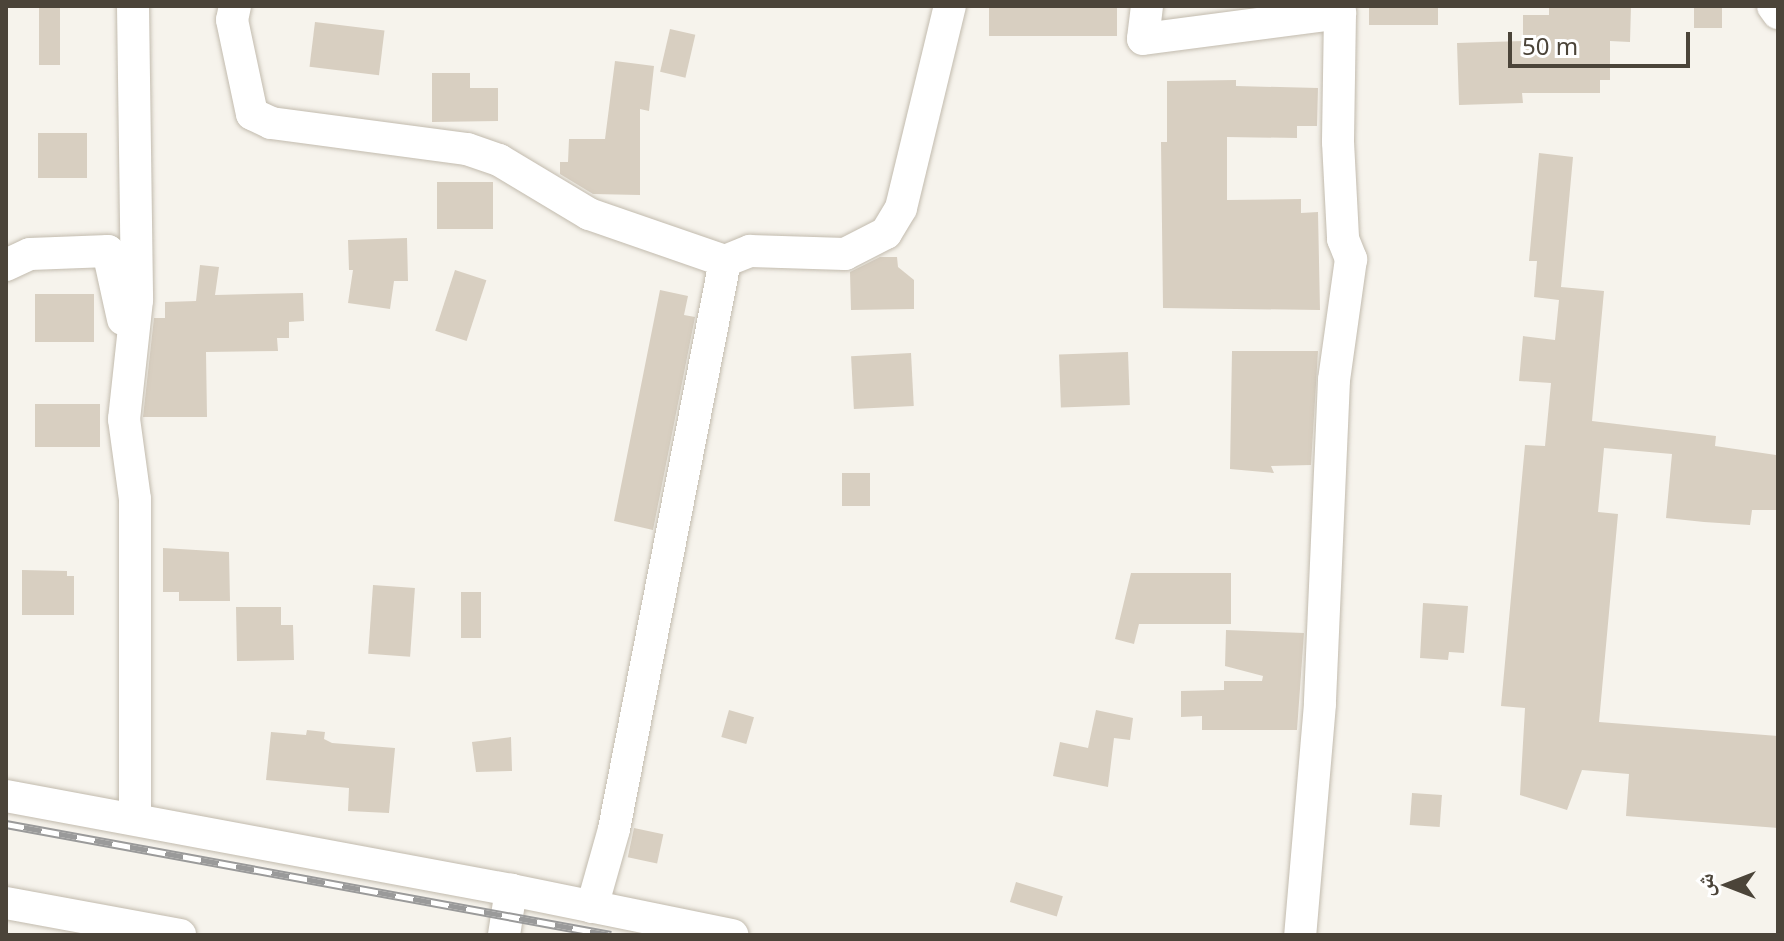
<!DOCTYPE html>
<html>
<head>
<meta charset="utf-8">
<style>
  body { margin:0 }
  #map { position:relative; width:1784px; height:941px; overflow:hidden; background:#f6f3ec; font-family:"Noto Sans","Noto Naskh Arabic",sans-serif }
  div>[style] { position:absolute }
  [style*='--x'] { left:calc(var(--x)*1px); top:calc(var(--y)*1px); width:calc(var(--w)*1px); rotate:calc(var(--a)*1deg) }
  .building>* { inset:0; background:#d8cfc1; transform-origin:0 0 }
  .roads { filter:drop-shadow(0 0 2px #c2bbae) drop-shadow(0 0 2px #c2bbae) }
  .minor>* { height:32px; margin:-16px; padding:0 16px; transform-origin:16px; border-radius:16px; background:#fff }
  .rail>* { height:9px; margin-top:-4.5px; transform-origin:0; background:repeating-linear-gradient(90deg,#fff 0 18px,#9a9a9a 0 36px); box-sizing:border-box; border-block:2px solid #9a9a9a }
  span { translate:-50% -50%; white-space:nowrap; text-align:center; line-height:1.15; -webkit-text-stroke:7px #fff; paint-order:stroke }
  .frame { position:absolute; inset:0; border:8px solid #4b4439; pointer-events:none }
  .north { position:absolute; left:1688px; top:845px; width:80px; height:80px; -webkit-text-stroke:6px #fff; paint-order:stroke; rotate:270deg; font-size:22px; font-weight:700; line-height:32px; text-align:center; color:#4b4439 }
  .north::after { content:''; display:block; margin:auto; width:28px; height:36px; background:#4b4439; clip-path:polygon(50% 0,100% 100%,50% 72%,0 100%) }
  .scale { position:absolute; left:1508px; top:32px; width:182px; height:36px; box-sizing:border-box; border:4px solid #4b4439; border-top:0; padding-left:10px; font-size:24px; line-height:28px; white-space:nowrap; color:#4b4439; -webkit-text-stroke:6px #fff; paint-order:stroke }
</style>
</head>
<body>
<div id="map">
  <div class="building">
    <div style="left:39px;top:6px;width:21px;height:59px"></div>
    <div style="left:989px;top:6px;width:128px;height:30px"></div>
    <div style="left:1369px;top:6px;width:69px;height:19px"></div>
    <div style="clip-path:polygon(1549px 6px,1631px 6px,1630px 42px,1610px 41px,1610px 80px,1600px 80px,1600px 93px,1522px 93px,1523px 103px,1459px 105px,1457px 43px,1523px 41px,1523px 15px,1549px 15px)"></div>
    <div style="left:1694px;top:6px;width:28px;height:22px"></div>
    <div style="left:315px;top:22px;width:70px;height:45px;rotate:7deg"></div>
    <div style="left:670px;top:29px;width:26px;height:44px;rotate:13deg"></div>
    <div style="clip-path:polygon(615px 61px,654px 66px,649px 111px,640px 109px,640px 195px,593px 194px,560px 174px,560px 162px,568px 162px,569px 139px,605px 139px)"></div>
    <div style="clip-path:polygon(432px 73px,470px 73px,470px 88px,498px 88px,498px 121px,432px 122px)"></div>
    <div style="clip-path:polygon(1236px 80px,1236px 86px,1318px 88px,1317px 126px,1297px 126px,1297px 138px,1227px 137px,1227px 200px,1301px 199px,1301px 213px,1318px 212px,1320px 310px,1163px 308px,1161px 142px,1167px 142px,1167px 81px)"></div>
    <div style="left:38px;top:133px;width:49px;height:45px"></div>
    <div style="clip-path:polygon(1539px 153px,1573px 157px,1561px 287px,1604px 291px,1592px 421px,1716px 436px,1715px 446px,1776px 455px,1778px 466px,1778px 510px,1752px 510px,1750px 525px,1704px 522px,1666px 518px,1672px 454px,1604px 448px,1598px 512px,1618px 514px,1599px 722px,1778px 736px,1778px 828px,1626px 816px,1629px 774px,1582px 770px,1567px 810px,1520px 795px,1525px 708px,1501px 706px,1525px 445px,1545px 446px,1551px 383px,1519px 381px,1523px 336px,1555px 340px,1559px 300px,1534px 297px,1537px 261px,1529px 261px)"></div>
    <div style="left:437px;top:182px;width:56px;height:47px"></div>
    <div style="clip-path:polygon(407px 238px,408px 281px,394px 281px,390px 309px,348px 303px,353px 270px,349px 270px,348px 240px)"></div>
    <div style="clip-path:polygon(880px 257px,897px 257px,898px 267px,914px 280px,914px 309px,851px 310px,850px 272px)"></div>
    <div style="clip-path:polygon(200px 265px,219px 267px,215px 295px,303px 293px,304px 321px,289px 322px,289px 338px,277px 338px,278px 351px,206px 352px,207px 417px,143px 417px,154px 318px,165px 318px,165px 302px,196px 301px)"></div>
    <div style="left:455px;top:270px;width:33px;height:64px;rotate:18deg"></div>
    <div style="clip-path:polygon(660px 290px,688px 296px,684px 315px,695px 317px,653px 530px,614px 521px)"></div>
    <div style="left:35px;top:294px;width:59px;height:48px"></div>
    <div style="clip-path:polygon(1232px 351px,1318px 351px,1311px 465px,1271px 466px,1274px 473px,1230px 469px)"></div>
    <div style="left:1128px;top:352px;width:53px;height:69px;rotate:88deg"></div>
    <div style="left:911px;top:353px;width:53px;height:60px;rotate:87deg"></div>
    <div style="left:35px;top:404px;width:65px;height:43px"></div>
    <div style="left:842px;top:473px;width:28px;height:33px"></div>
    <div style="clip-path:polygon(163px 548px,229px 552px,230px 601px,179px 601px,179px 592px,163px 592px)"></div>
    <div style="clip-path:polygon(22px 570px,67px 571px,67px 576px,74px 576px,74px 615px,22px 615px)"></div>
    <div style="clip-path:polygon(1131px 573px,1231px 573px,1231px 624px,1139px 624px,1134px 644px,1115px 639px)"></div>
    <div style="left:373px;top:585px;width:42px;height:69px;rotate:4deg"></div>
    <div style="left:461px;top:592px;width:20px;height:46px"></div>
    <div style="clip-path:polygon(1423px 603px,1468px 606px,1464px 653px,1449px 652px,1448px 660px,1420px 658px)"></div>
    <div style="clip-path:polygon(236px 607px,281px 607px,281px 625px,293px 625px,294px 660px,237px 661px)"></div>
    <div style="clip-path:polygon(1226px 630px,1304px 633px,1297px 730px,1202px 730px,1202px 716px,1181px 717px,1181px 691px,1224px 690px,1224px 681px,1262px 681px,1263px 676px,1225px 666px)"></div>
    <div style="left:729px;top:710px;width:26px;height:28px;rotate:16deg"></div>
    <div style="clip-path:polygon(1096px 710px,1133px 718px,1130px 740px,1114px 738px,1108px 787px,1053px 776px,1060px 742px,1088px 748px)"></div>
    <div style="clip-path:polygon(307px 730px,325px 732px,324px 739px,332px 743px,395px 748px,389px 813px,348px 811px,349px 788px,266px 780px,271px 732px,306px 735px)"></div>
    <div style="clip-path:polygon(511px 737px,512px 771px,476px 772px,472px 742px)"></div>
    <div style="left:1412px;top:793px;width:30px;height:32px;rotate:4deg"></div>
    <div style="left:634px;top:828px;width:30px;height:30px;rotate:12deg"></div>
    <div style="left:1016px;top:882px;width:49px;height:21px;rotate:17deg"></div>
  </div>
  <div class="roads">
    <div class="minor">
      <div style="--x:133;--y:6;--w:294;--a:89.2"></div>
      <div style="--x:137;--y:300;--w:120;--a:96.2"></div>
      <div style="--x:124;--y:419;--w:81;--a:82.2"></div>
      <div style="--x:135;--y:499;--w:319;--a:90"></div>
      <div style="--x:235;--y:6;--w:14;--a:102"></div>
      <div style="--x:232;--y:20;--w:96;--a:78"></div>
      <div style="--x:252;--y:114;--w:21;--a:25"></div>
      <div style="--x:271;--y:123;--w:198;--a:7.6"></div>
      <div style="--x:467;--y:149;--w:34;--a:19"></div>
      <div style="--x:499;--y:160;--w:105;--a:31"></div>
      <div style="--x:589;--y:214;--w:144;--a:19.1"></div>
      <div style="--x:725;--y:261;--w:27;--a:-22"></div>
      <div style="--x:750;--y:251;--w:95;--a:1.8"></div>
      <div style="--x:845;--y:254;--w:46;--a:-27.1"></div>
      <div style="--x:886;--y:233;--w:29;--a:-59"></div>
      <div style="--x:901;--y:208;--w:208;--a:-76.4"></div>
      <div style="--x:1147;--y:6;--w:33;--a:97"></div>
      <div style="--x:1143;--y:39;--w:199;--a:-7.5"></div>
      <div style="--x:1340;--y:13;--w:129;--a:90.9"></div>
      <div style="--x:1338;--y:142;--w:97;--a:87"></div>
      <div style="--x:1343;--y:239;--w:22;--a:68"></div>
      <div style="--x:1351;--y:259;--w:122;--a:98"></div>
      <div style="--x:1334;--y:380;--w:324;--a:92.5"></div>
      <div style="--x:1320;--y:704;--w:232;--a:94.9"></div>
      <div style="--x:1773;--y:6;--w:9;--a:54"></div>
      <div style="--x:6;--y:265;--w:26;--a:-25"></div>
      <div style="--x:30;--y:254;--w:78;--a:-2.2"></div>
      <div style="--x:108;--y:251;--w:70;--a:77.6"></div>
      <div style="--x:6;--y:796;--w:514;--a:10.54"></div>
      <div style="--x:6;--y:903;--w:177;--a:10.4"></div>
      <div style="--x:592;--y:907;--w:81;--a:-74.2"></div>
      <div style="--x:614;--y:829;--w:579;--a:-78.94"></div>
      <div style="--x:504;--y:935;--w:46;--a:-81.2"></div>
      <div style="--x:511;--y:890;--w:226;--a:11.5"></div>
    </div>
  </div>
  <div class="rail">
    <div style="--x:6;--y:824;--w:615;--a:10.4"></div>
  </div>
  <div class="frame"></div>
  <div class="north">ش</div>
  <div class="scale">50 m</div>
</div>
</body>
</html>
